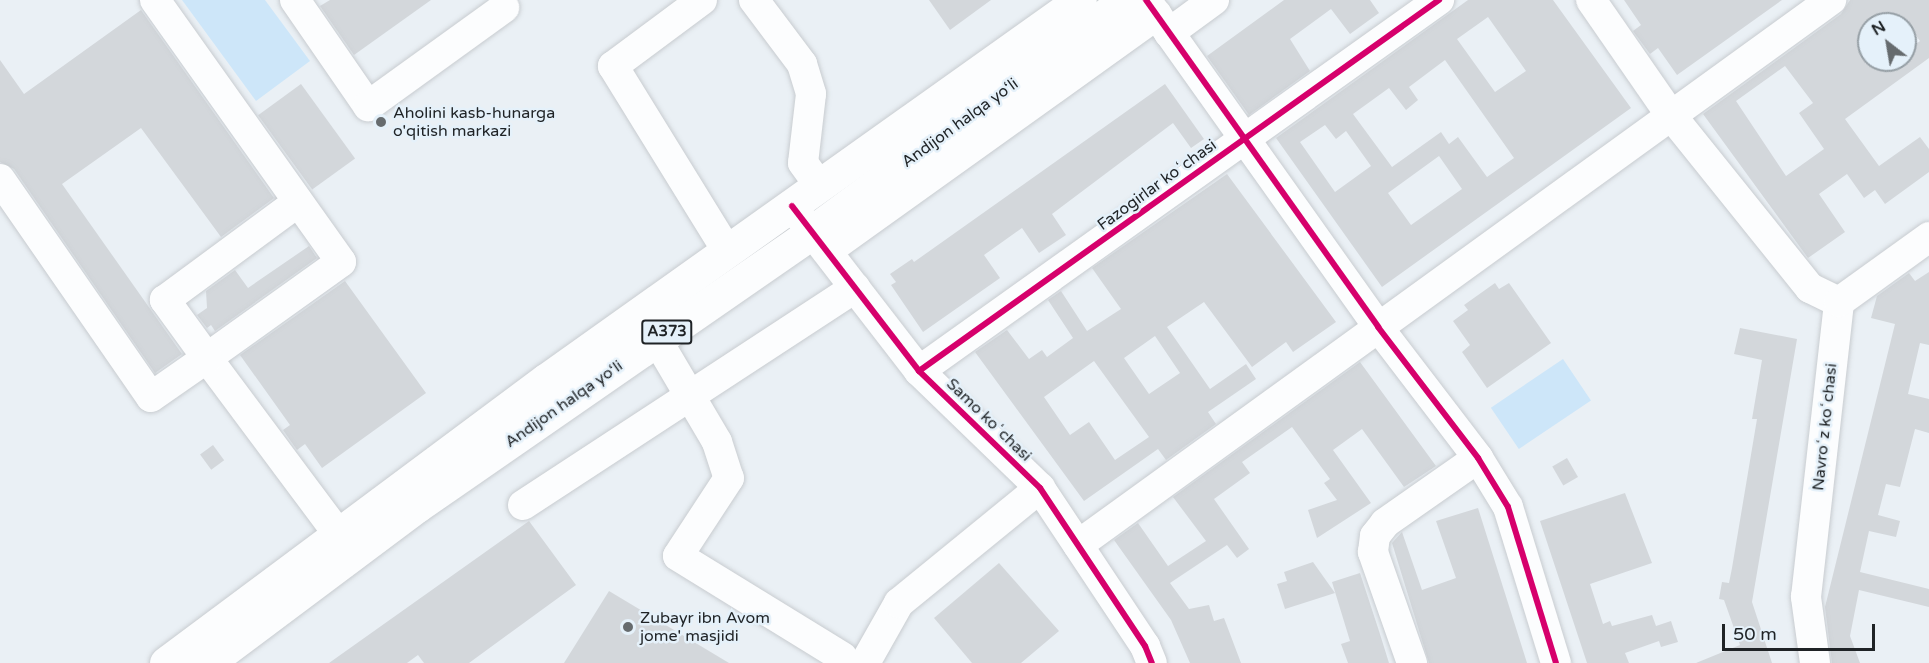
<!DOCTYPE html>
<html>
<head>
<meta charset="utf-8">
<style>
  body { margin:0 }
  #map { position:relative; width:1929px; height:663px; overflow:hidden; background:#eaf0f5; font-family:"Varela Round",sans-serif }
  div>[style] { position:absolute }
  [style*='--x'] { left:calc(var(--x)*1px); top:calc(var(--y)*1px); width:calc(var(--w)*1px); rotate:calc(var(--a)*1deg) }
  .green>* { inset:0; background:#cde6f9; transform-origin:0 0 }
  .building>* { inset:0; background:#d3d7db; transform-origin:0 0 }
  .roads { filter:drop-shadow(0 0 2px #c8ccd0) drop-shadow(0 0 2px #c8ccd0) }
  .minor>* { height:30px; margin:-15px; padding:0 15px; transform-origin:15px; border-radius:15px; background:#fcfdfe }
  .highway>* { height:33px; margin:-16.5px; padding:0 16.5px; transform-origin:16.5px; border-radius:16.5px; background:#fcfdfe }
  .cycleway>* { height:6px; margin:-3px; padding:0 3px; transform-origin:3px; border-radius:3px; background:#d6006c }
  .dots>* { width:16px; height:16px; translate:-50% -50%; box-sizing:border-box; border:3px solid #e5f1fa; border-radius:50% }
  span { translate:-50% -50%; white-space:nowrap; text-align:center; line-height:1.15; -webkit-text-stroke:5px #e5f1fa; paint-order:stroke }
  .shield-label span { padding:2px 4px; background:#e5f1fa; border:2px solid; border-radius:4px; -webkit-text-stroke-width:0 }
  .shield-label { font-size:15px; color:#1f2326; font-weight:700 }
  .poi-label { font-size:16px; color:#1f2326 }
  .left { translate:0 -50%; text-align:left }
  .street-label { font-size:16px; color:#1f2326 }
  .north { position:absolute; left:1857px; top:12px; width:60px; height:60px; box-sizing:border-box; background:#e5f1fa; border:2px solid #969fa5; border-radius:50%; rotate:329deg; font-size:16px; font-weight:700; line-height:24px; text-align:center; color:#1f2326 }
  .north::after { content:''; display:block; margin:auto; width:21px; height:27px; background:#666b6e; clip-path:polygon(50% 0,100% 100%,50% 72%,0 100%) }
  .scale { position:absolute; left:1722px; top:624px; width:153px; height:27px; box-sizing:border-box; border:3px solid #1f2326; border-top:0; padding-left:8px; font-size:18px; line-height:21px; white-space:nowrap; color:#1f2326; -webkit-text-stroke:4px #e5f1fa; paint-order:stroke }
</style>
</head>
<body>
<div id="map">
  <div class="green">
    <div style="clip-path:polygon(182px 0,265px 0,310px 61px,256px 101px)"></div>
    <div style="left:1563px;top:359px;width:50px;height:87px;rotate:56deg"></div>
  </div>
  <div class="building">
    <div style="clip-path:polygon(330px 0,431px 0,354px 55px,320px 6px)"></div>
    <div style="clip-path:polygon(929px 0,991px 0,950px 30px)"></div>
    <div style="clip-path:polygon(1284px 0,1370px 0,1379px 13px,1350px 34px,1331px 9px,1290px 39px,1310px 71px,1249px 115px,1207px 56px)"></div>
    <div style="clip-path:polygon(evenodd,1468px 0,1553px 0,1631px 108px,1382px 287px,1276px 138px,1468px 0,1488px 17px,1526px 71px,1495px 92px,1457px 39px,1488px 17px,1468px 0,1445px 60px,1514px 158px,1487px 177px,1458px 137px,1449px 144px,1441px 132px,1392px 167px,1353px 114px,1389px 88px,1406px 110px,1418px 100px,1409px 87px,1445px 60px,1468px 0,1325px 125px,1336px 139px,1346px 131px,1371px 166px,1335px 192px,1300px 142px,1325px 125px,1468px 0,1439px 156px,1462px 189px,1411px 225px,1388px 193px,1439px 156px)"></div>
    <div style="clip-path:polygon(1624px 0,1782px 0,1677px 75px,1658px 48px,1650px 54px,1633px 31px,1641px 25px)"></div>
    <div style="clip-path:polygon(evenodd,1850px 0,1929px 0,1929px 58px,1845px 119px,1879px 166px,1920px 137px,1929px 149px,1929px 172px,1885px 204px,1875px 190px,1864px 198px,1847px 174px,1819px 194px,1845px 232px,1808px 258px,1703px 114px,1841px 14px,1850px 0,1901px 15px,1920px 41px,1905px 52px,1905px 60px,1893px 60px,1883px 67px,1878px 60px,1869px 60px,1869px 24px,1889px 24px,1901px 15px,1850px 0,1785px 66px,1813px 103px,1799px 113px,1824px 149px,1786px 176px,1736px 101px,1785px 66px)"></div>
    <div style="clip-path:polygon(141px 10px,274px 198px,221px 237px,141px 128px,62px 184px,182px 354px,155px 373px,14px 169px,0 162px,0 60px,24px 94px)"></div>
    <div style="left:301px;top:84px;width:92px;height:53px;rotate:54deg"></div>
    <div style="clip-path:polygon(1165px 84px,1204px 139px,1191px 148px,1173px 123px,1052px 214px,1066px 235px,1039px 253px,1022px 228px,984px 255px,1000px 278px,923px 332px,891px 285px,896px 282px,890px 274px,912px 259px,914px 262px)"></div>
    <div style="clip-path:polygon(evenodd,1227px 174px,1336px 322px,1293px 352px,1286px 342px,1252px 367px,1204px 302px,1167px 327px,1210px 389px,1246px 364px,1256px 379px,1208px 412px,1216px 424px,1166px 460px,1158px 449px,1084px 501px,975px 352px,1007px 330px,1029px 359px,1042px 350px,1047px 357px,1073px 338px,1048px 300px,1061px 291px,1087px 331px,1121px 309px,1092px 268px,1227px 174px,1155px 336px,1180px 373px,1149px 394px,1124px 358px,1155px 336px,1227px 174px,1094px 361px,1149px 437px,1115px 460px,1089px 422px,1070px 435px,1044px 397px,1094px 361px)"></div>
    <div style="clip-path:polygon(309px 246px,317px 258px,215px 331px,211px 325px,207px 328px,197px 315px,207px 308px,206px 291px,235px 270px,248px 288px)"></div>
    <div style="clip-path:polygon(1929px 272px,1929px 345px,1920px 343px,1908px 394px,1929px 399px,1929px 433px,1915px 429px,1900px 487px,1886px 484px,1878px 515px,1900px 521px,1896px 537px,1869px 531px,1860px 572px,1929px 589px,1929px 607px,1859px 590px,1850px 636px,1860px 663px,1832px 663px,1825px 607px,1895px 324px,1871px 318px,1877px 296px,1909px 273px,1915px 281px)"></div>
    <div style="clip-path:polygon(345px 281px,426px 393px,322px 468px,305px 444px,297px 450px,283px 430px,290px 425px,240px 355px)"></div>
    <div style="clip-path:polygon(1495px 283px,1499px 289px,1509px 283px,1551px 343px,1487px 388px,1462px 352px,1470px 345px,1453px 321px,1468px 310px,1464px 305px)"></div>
    <div style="clip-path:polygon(1740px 328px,1797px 339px,1752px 602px,1772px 663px,1696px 663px,1740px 645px,1724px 600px,1719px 599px,1722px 582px,1729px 583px,1732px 568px,1757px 419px,1752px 419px,1762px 360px,1734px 354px)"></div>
    <div style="clip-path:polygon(1360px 362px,1436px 466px,1404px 487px,1362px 429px,1333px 450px,1371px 503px,1317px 538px,1308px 510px,1337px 500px,1324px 483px,1330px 479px,1292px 427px,1242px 462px,1250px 473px,1214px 499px,1249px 549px,1237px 558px,1227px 545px,1170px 583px,1189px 609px,1209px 605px,1214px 621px,1224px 618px,1241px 663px,1190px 663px,1171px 620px,1114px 540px,1138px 523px,1168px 566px,1206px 541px,1173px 497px)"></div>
    <div style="left:213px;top:445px;width:19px;height:16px;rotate:54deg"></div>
    <div style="left:1567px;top:458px;width:22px;height:17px;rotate:60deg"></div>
    <div style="clip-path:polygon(1625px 493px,1652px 563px,1590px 584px,1603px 624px,1610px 621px,1612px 626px,1652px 615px,1656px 626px,1671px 621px,1678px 642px,1661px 647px,1659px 641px,1625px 653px,1629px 663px,1587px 663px,1540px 521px)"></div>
    <div style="clip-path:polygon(1478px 508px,1527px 663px,1429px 663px,1392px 543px,1402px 532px,1422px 590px,1456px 578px,1436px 521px)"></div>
    <div style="clip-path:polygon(529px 521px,576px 585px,469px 663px,424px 663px,418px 655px,407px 663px,329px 663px)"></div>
    <div style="clip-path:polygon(1313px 562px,1335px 593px,1285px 609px,1277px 584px,1287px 581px,1284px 572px)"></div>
    <div style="clip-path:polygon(999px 563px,1059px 631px,1021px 663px,972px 663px,934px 618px)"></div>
    <div style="clip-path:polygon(1360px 573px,1379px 631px,1389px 663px,1348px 663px,1341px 644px,1350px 641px,1332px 582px)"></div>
    <div style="clip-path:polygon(609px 591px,729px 663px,564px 663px)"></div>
  </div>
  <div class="roads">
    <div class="minor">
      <div style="--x:155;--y:0;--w:321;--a:54.6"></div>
      <div style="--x:341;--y:262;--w:165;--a:144.4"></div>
      <div style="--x:207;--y:358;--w:219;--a:53.3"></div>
      <div style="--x:295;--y:0;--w:129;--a:55.4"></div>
      <div style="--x:368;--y:106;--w:168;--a:-35.8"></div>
      <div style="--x:702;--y:0;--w:111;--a:143.4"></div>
      <div style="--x:613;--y:66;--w:219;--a:58.3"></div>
      <div style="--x:754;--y:0;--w:80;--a:53.1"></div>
      <div style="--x:802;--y:64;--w:31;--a:73"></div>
      <div style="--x:811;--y:94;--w:69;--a:96.6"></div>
      <div style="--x:803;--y:163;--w:29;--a:54"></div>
      <div style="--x:1146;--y:0;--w:401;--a:54.6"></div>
      <div style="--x:1378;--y:327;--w:165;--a:52.6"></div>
      <div style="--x:1478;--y:458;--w:57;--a:58.5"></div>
      <div style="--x:1508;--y:507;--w:163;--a:72.9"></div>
      <div style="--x:1591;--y:0;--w:139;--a:55.3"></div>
      <div style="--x:1670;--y:114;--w:223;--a:51.2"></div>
      <div style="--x:1810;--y:288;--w:32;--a:26"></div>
      <div style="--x:1169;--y:33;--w:56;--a:-36.3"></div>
      <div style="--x:0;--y:179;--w:265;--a:55.3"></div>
      <div style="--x:151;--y:397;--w:68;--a:-34.9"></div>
      <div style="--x:207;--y:358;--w:72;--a:-125.9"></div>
      <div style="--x:165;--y:300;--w:165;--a:-36.4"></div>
      <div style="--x:797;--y:213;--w:200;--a:52.3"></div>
      <div style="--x:919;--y:371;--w:168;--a:44"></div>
      <div style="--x:1040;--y:488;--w:190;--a:56.4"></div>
      <div style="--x:1145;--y:646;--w:18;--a:68"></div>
      <div style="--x:827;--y:251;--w:406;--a:-35.6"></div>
      <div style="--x:657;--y:340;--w:118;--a:59.5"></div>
      <div style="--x:717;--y:442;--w:38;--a:72"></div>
      <div style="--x:729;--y:478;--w:93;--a:123.2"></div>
      <div style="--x:678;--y:556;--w:193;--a:31.6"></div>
      <div style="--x:919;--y:371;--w:639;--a:-35.51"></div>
      <div style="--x:523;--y:505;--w:397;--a:-33.2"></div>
      <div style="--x:1078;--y:545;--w:930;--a:-35.9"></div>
      <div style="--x:865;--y:663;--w:69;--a:-60.5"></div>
      <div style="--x:899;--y:603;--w:182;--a:-39.2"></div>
      <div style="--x:1412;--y:663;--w:118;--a:-109.4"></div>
      <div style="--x:1373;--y:552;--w:16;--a:-83"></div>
      <div style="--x:1375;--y:536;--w:16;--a:-52"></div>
      <div style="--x:1385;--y:523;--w:113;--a:-35"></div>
      <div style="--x:1815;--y:663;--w:67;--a:-97.8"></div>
      <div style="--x:1806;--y:597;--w:297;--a:-83.6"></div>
      <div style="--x:1839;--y:302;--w:111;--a:-35.8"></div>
    </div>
    <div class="highway">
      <div style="--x:166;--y:663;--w:474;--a:-36.7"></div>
      <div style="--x:546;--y:380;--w:655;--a:-35.44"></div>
      <div style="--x:207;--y:663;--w:262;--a:-36.8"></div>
      <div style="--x:417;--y:506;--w:481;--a:-34.7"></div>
      <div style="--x:812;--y:232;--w:390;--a:-36.5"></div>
    </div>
  </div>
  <div class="cycleway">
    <div style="--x:1146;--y:0;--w:401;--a:54.6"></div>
    <div style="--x:1378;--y:327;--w:165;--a:52.6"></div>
    <div style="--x:1478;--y:458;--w:57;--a:58.5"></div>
    <div style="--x:1508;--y:507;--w:163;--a:72.9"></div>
    <div style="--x:792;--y:206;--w:208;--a:52.4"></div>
    <div style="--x:919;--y:371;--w:168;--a:44"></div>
    <div style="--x:1040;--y:488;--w:190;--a:56.4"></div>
    <div style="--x:1145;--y:646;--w:18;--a:68"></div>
    <div style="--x:919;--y:371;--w:639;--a:-35.51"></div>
  </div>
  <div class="dots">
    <div style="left:381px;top:122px;background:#666b6e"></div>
    <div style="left:628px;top:627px;background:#666b6e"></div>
  </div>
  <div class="shield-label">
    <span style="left:667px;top:332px">A373</span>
  </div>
  <div class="poi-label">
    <span class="left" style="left:393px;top:122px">Aholini kasb-hunarga<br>o'qitish markazi</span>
    <span class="left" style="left:640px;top:627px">Zubayr ibn Avom<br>jome' masjidi</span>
  </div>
  <div class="street-label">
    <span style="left:960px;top:123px;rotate:-36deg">Andijon halqa yo‘li</span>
    <span style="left:1157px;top:185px;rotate:-36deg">Fazogirlar koʻchasi</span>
    <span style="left:564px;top:404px;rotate:-35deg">Andijon halqa yo‘li</span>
    <span style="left:989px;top:420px;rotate:44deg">Samo koʻchasi</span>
    <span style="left:1825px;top:427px;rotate:-84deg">Navroʻz koʻchasi</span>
  </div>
  <div class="north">N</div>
  <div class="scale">50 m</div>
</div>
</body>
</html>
